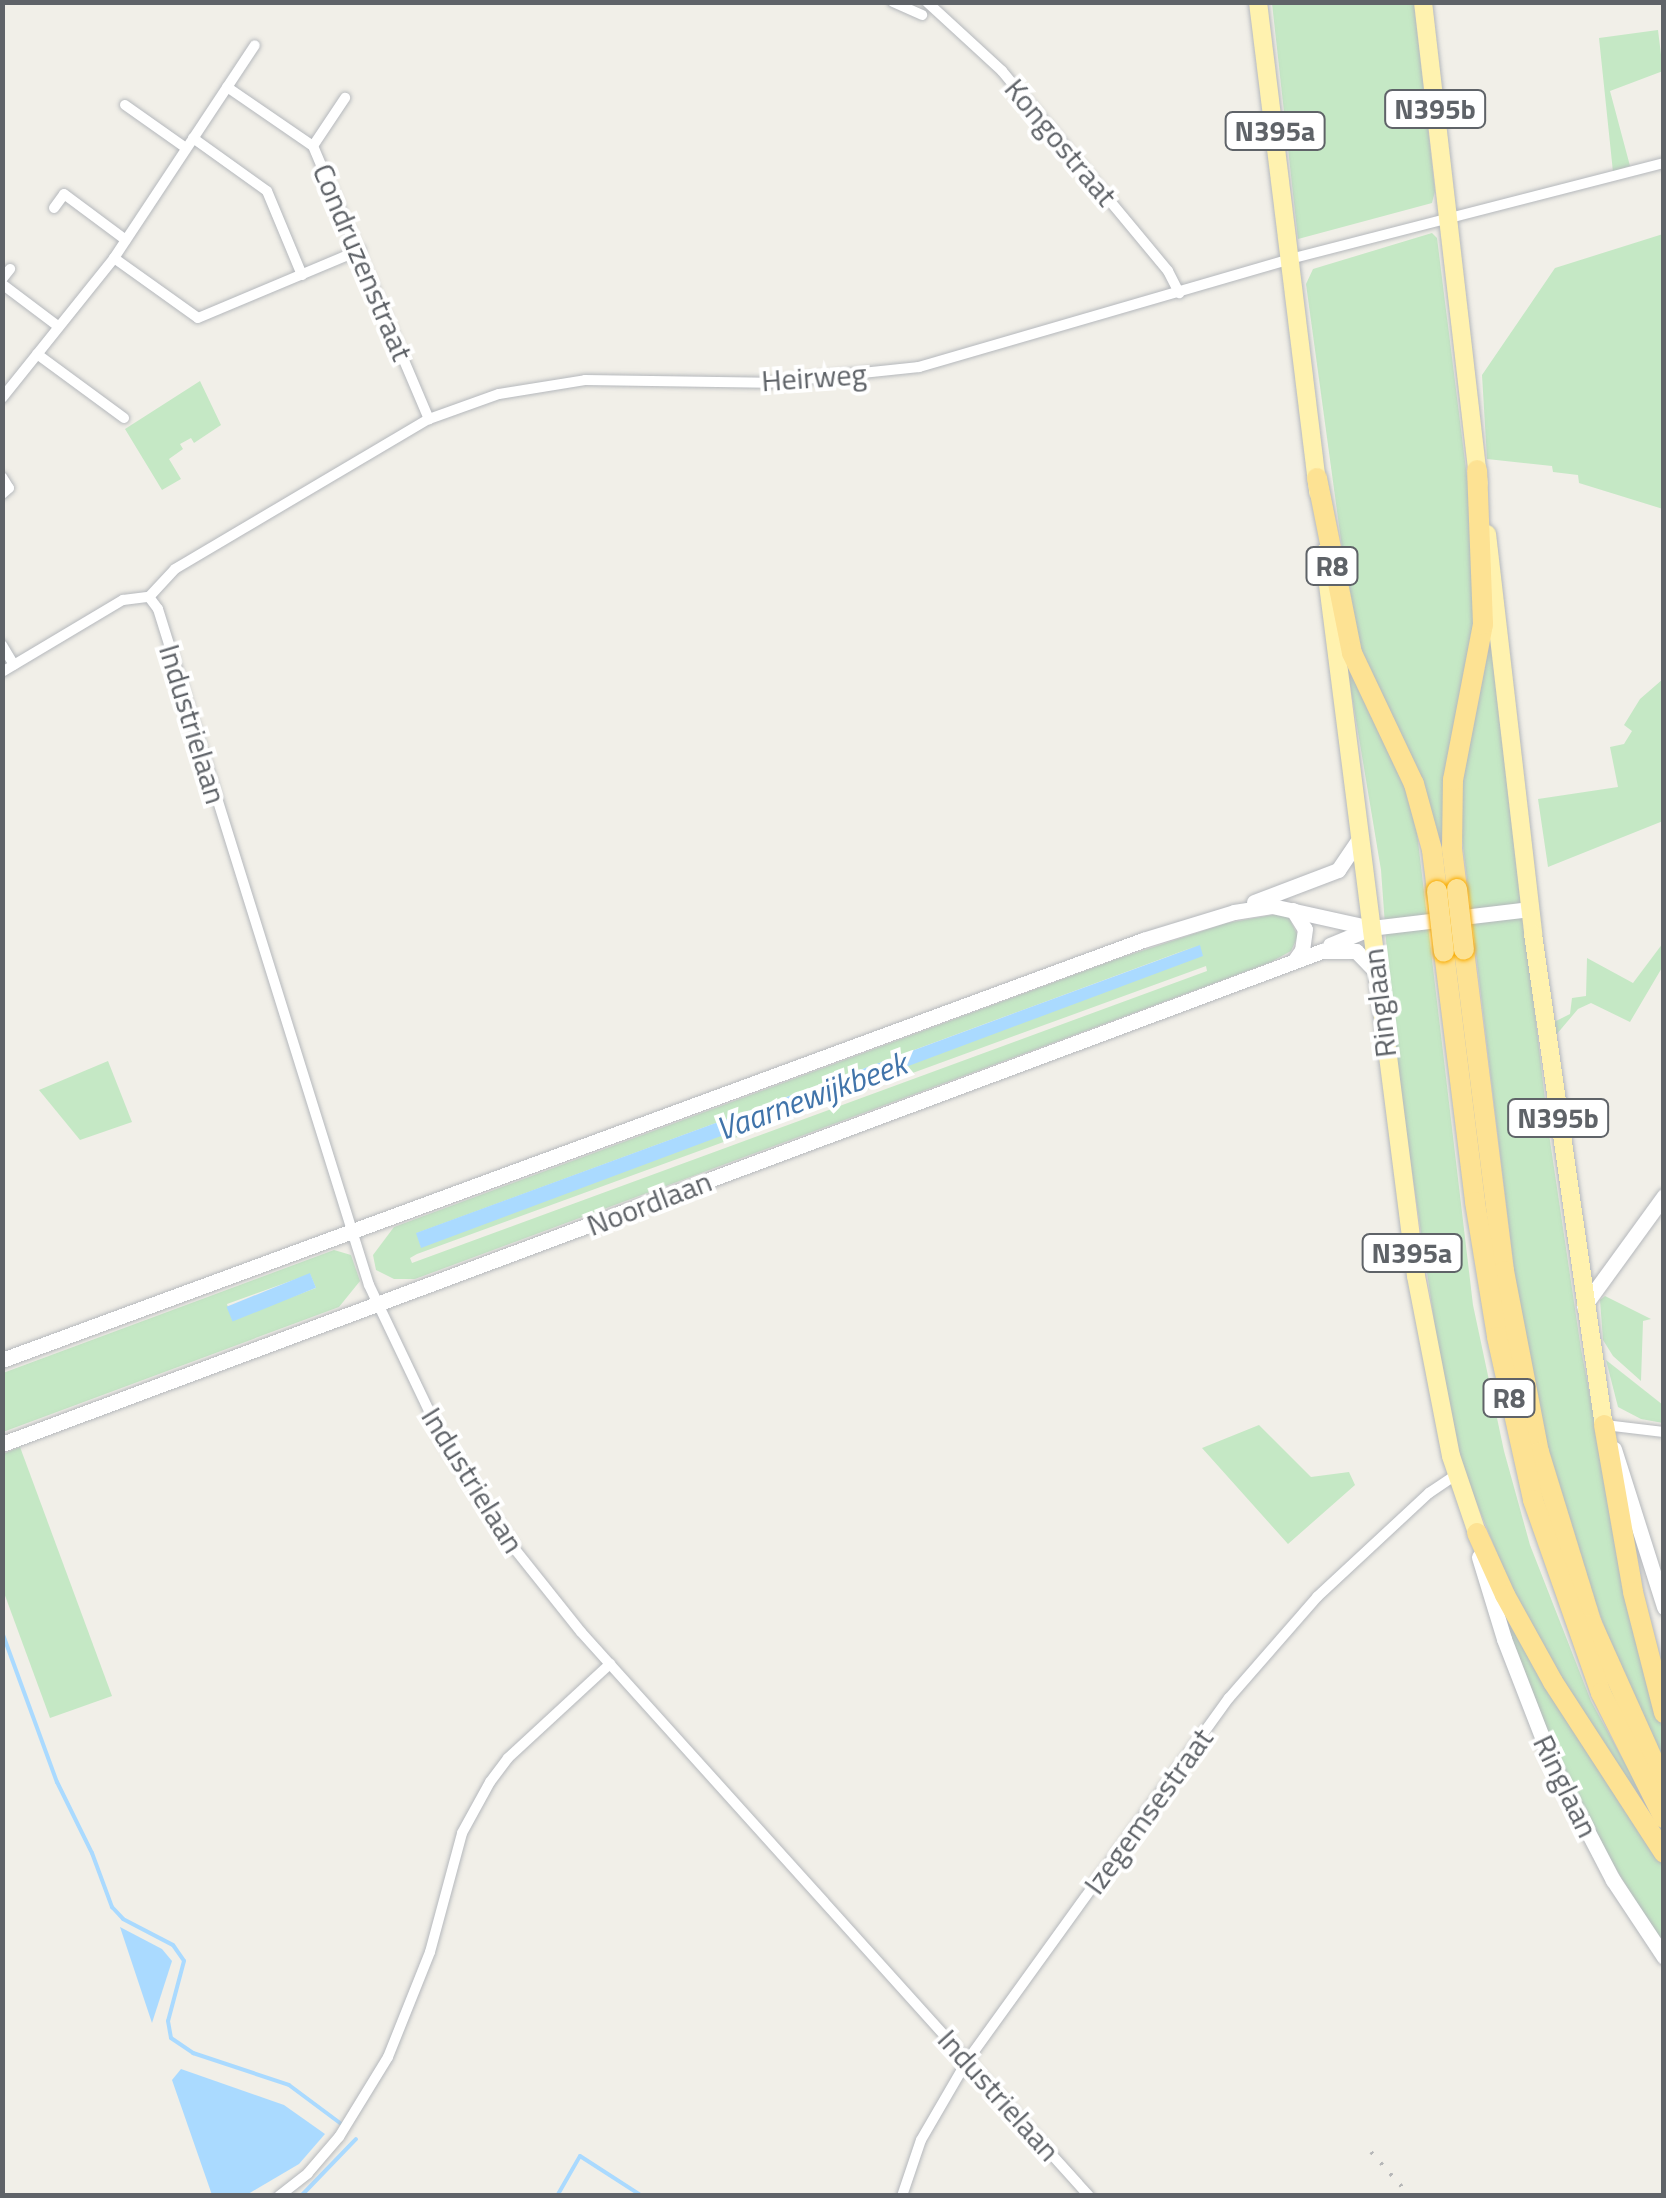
<!DOCTYPE html>
<html>
<head>
<meta charset="utf-8">
<style>
  body { margin:0 }
  #map { position:relative; width:1666px; height:2198px; overflow:hidden; background:#f1efe8; font-family:"Titillium Web",sans-serif }
  div>[style] { position:absolute }
  [style*='--x'] { left:calc(var(--x)*1px); top:calc(var(--y)*1px); width:calc(var(--w)*1px); rotate:calc(var(--a)*1deg) }
  .green>* { inset:0; background:#c5e8c5 }
  .water>* { inset:0; background:#aadaff; transform-origin:0 0 }
  .stream>* { height:4px; margin:-2px; padding:0 2px; transform-origin:2px; border-radius:2px; background:#aadaff }
  .roads { filter:drop-shadow(0 0 2px #b5b8bc) drop-shadow(0 0 2px #b5b8bc) }
  .street>* { height:10px; margin:-5px; padding:0 5px; transform-origin:5px; border-radius:5px; background:#fff }
  .secondary>* { height:15px; margin:-7.5px; padding:0 7.5px; transform-origin:7.5px; border-radius:7.5px; background:#fff }
  .primary>* { height:18px; margin:-9px; padding:0 9px; transform-origin:9px; border-radius:9px; background:#fff2af }
  .highway>* { height:20px; margin:-10px; padding:0 10px; transform-origin:10px; border-radius:10px; background:#fde293 }
  .rail>* { height:4px; margin-top:-2px; transform-origin:0; background:repeating-linear-gradient(90deg,#b6b7b8 0 2.5px,transparent 0 14.5px) }
  .bridges { filter:drop-shadow(0 0 2px #f9ab00) drop-shadow(0 0 2px #f9ab00) }
  .highway-bridge>* { height:20px; margin:-10px; padding:0 10px; transform-origin:10px; border-radius:10px; background:#fde293 }
  span { translate:-50% -50%; white-space:nowrap; text-align:center; line-height:1.15; -webkit-text-stroke:8px #fff; paint-order:stroke }
  .shield-label span { padding:2px 8px; background:#fff; border:2px solid; border-radius:8px; -webkit-text-stroke-width:0 }
  .shield-label { font-size:28px; color:#5f6368; font-weight:700 }
  .street-label { font-size:30px; color:#5f6368 }
  .water-label { font-size:32px; color:#4174aa; font-style:italic }
  .frame { position:absolute; inset:0; border:5px solid #5f6368; pointer-events:none }
</style>
</head>
<body>
<div id="map">
  <div class="green">
    <div style="clip-path:polygon(1272px 3px,1414px 3px,1435px 191px,1432px 203px,1298px 239px)"></div>
    <div style="clip-path:polygon(1658px 30px,1663px 71px,1610px 91px,1630px 166px,1613px 172px,1599px 38px)"></div>
    <div style="clip-path:polygon(1432px 233px,1437px 238px,1473px 525px,1478px 601px,1448px 874px,1442px 876px,1353px 628px,1306px 284px,1313px 269px)"></div>
    <div style="clip-path:polygon(1663px 234px,1663px 509px,1579px 483px,1578px 475px,1553px 472px,1552px 466px,1487px 459px,1482px 375px,1555px 268px)"></div>
    <div style="clip-path:polygon(200px 381px,221px 425px,194px 443px,191px 438px,180px 444px,183px 449px,169px 459px,181px 479px,162px 490px,125px 429px)"></div>
    <div style="clip-path:polygon(1491px 637px,1549px 1134px,1581px 1349px,1617px 1539px,1663px 1733px,1663px 1765px,1634px 1705px,1562px 1514px,1522px 1336px,1458px 804px)"></div>
    <div style="clip-path:polygon(1343px 642px,1413px 799px,1473px 1305px,1504px 1451px,1530px 1545px,1591px 1701px,1655px 1818px,1651px 1822px,1523px 1616px,1463px 1470px,1437px 1340px,1394px 1050px,1381px 870px)"></div>
    <div style="clip-path:polygon(1663px 679px,1663px 821px,1548px 867px,1538px 799px,1618px 787px,1610px 747px,1624px 744px,1632px 731px,1624px 725px,1640px 699px)"></div>
    <div style="clip-path:polygon(evenodd,1278px 914px,1289px 918px,1298px 936px,1291px 951px,1271px 962px,415px 1279px,394px 1279px,376px 1270px,373px 1255px,394px 1227px,1120px 958px,1227px 923px,1278px 914px,1199px 945px,422px 1247px,421px 1247px,417px 1233px,1199px 945px,1278px 914px,1206px 966px,1207px 971px,412px 1263px,410px 1258px,417px 1254px,1206px 966px)"></div>
    <div style="clip-path:polygon(1663px 943px,1663px 966px,1630px 1022px,1591px 1003px,1578px 1009px,1556px 1035px,1554px 1022px,1570px 1014px,1572px 998px,1586px 996px,1587px 958px,1633px 983px)"></div>
    <div style="clip-path:polygon(108px 1061px,132px 1122px,80px 1140px,39px 1090px)"></div>
    <div style="clip-path:polygon(evenodd,334px 1250px,351px 1255px,360px 1281px,339px 1307px,3px 1432px,3px 1373px,334px 1250px,310px 1274px,316px 1288px,232px 1319px,227px 1304px,310px 1274px)"></div>
    <div style="clip-path:polygon(1605px 1296px,1651px 1319px,1643px 1321px,1641px 1381px,1613px 1356px,1603px 1340px,1600px 1300px)"></div>
    <div style="clip-path:polygon(1606px 1360px,1663px 1405px,1663px 1423px,1641px 1419px,1618px 1407px)"></div>
    <div style="clip-path:polygon(1259px 1425px,1311px 1477px,1349px 1472px,1355px 1485px,1288px 1544px,1202px 1448px)"></div>
    <div style="clip-path:polygon(20px 1447px,112px 1696px,50px 1718px,3px 1590px,3px 1454px)"></div>
    <div style="clip-path:polygon(1493px 1587px,1663px 1861px,1663px 1947px,1591px 1827px,1559px 1763px)"></div>
  </div>
  <div class="water">
    <div style="clip-path:polygon(1200px 945px,1203px 956px,421px 1248px,416px 1233px)"></div>
    <div style="left:310px;top:1273px;width:16px;height:90px;rotate:68deg"></div>
    <div style="clip-path:polygon(120px 1927px,162px 1949px,172px 1961px,152px 2023px)"></div>
    <div style="clip-path:polygon(181px 2069px,284px 2105px,325px 2134px,299px 2164px,248px 2194px,212px 2195px,172px 2080px)"></div>
  </div>
  <div class="stream">
    <div style="--x:2;--y:1632;--w:160;--a:69.9"></div>
    <div style="--x:57;--y:1782;--w:79;--a:63.8"></div>
    <div style="--x:92;--y:1853;--w:58;--a:69.7"></div>
    <div style="--x:112;--y:1907;--w:16;--a:47"></div>
    <div style="--x:123;--y:1919;--w:56;--a:27.5"></div>
    <div style="--x:173;--y:1945;--w:19;--a:55"></div>
    <div style="--x:184;--y:1961;--w:62;--a:104.9"></div>
    <div style="--x:168;--y:2021;--w:17;--a:80"></div>
    <div style="--x:171;--y:2038;--w:27;--a:34"></div>
    <div style="--x:193;--y:2053;--w:101;--a:18.4"></div>
    <div style="--x:289;--y:2085;--w:64;--a:36.7"></div>
    <div style="--x:301;--y:2196;--w:79;--a:-46"></div>
    <div style="--x:557;--y:2196;--w:46;--a:-60.1"></div>
    <div style="--x:580;--y:2156;--w:74;--a:32.8"></div>
  </div>
  <div class="roads">
    <div class="street">
      <div style="--x:893;--y:2;--w:32;--a:24"></div>
      <div style="--x:927;--y:2;--w:102;--a:42.6"></div>
      <div style="--x:1002;--y:71;--w:260;--a:50.3"></div>
      <div style="--x:1168;--y:271;--w:25;--a:63"></div>
      <div style="--x:227;--y:87;--w:104;--a:34.5"></div>
      <div style="--x:313;--y:146;--w:297;--a:67"></div>
      <div style="--x:125;--y:105;--w:75;--a:35.2"></div>
      <div style="--x:193;--y:138;--w:91;--a:35.6"></div>
      <div style="--x:267;--y:191;--w:91;--a:67.4"></div>
      <div style="--x:313;--y:146;--w:58;--a:-56.3"></div>
      <div style="--x:54;--y:208;--w:17;--a:-54"></div>
      <div style="--x:64;--y:194;--w:77;--a:36.6"></div>
      <div style="--x:114;--y:258;--w:103;--a:35.5"></div>
      <div style="--x:198;--y:318;--w:176;--a:-22.8"></div>
      <div style="--x:2;--y:279;--w:13;--a:-51"></div>
      <div style="--x:2;--y:284;--w:71;--a:37"></div>
      <div style="--x:37;--y:354;--w:108;--a:36.3"></div>
      <div style="--x:2;--y:398;--w:179;--a:-51.3"></div>
      <div style="--x:114;--y:258;--w:255;--a:-56.5"></div>
      <div style="--x:2;--y:477;--w:13;--a:58"></div>
      <div style="--x:9;--y:488;--w:9;--a:139"></div>
      <div style="--x:149;--y:597;--w:15;--a:53"></div>
      <div style="--x:158;--y:609;--w:708;--a:72.67"></div>
      <div style="--x:369;--y:1285;--w:176;--a:64.5"></div>
      <div style="--x:445;--y:1444;--w:125;--a:56.4"></div>
      <div style="--x:514;--y:1548;--w:107;--a:51.4"></div>
      <div style="--x:581;--y:1632;--w:759;--a:47.99"></div>
      <div style="--x:149;--y:597;--w:38;--a:-47"></div>
      <div style="--x:175;--y:569;--w:295;--a:-30.6"></div>
      <div style="--x:429;--y:419;--w:74;--a:-19.7"></div>
      <div style="--x:499;--y:394;--w:87;--a:-9.2"></div>
      <div style="--x:585;--y:380;--w:182;--a:0.9"></div>
      <div style="--x:767;--y:383;--w:153;--a:-6"></div>
      <div style="--x:919;--y:367;--w:386;--a:-16.2"></div>
      <div style="--x:1290;--y:259;--w:386;--a:-14.4"></div>
      <div style="--x:2;--y:645;--w:23;--a:59"></div>
      <div style="--x:2;--y:672;--w:141;--a:-30.8"></div>
      <div style="--x:123;--y:600;--w:26;--a:-7"></div>
      <div style="--x:1605;--y:1425;--w:59;--a:6.8"></div>
      <div style="--x:279;--y:2196;--w:37;--a:-38"></div>
      <div style="--x:308;--y:2173;--w:48;--a:-49.3"></div>
      <div style="--x:339;--y:2137;--w:94;--a:-58.5"></div>
      <div style="--x:388;--y:2057;--w:113;--a:-68.2"></div>
      <div style="--x:430;--y:1952;--w:123;--a:-74.9"></div>
      <div style="--x:462;--y:1833;--w:58;--a:-61.2"></div>
      <div style="--x:490;--y:1782;--w:30;--a:-53"></div>
      <div style="--x:508;--y:1758;--w:139;--a:-42.7"></div>
      <div style="--x:902;--y:2196;--w:59;--a:-71.3"></div>
      <div style="--x:921;--y:2140;--w:91;--a:-59.8"></div>
      <div style="--x:967;--y:2061;--w:448;--a:-54.2"></div>
      <div style="--x:1229;--y:1698;--w:134;--a:-48.9"></div>
      <div style="--x:1317;--y:1597;--w:153;--a:-42.9"></div>
      <div style="--x:1429;--y:1493;--w:32;--a:-34"></div>
    </div>
    <div class="secondary">
      <div style="--x:1254;--y:902;--w:90;--a:-20.9"></div>
      <div style="--x:1338;--y:870;--w:40;--a:-56"></div>
      <div style="--x:1293;--y:910;--w:22;--a:58"></div>
      <div style="--x:1305;--y:929;--w:21;--a:98"></div>
      <div style="--x:1302;--y:950;--w:12;--a:125"></div>
      <div style="--x:1330;--y:945;--w:44;--a:-22.5"></div>
      <div style="--x:1371;--y:928;--w:161;--a:-6.8"></div>
      <div style="--x:1584;--y:1306;--w:136;--a:-54"></div>
      <div style="--x:2;--y:1360;--w:1216;--a:-20.21"></div>
      <div style="--x:1143;--y:940;--w:95;--a:-17.1"></div>
      <div style="--x:1234;--y:912;--w:38;--a:-9"></div>
      <div style="--x:1272;--y:906;--w:101;--a:12.5"></div>
      <div style="--x:2;--y:1444;--w:1409;--a:-20.48"></div>
      <div style="--x:1322;--y:951;--w:34;--a:0"></div>
      <div style="--x:1356;--y:951;--w:29;--a:46"></div>
      <div style="--x:1614;--y:1449;--w:166;--a:72.4"></div>
      <div style="--x:1479;--y:1557;--w:86;--a:73"></div>
      <div style="--x:1504;--y:1639;--w:133;--a:68.8"></div>
      <div style="--x:1552;--y:1763;--w:132;--a:62.5"></div>
      <div style="--x:1613;--y:1880;--w:92;--a:56.5"></div>
    </div>
    <div class="primary">
      <div style="--x:1258;--y:2;--w:494;--a:83"></div>
      <div style="--x:1423;--y:2;--w:485;--a:83.4"></div>
      <div style="--x:1487;--y:534;--w:403;--a:83.4"></div>
      <div style="--x:1533;--y:934;--w:496;--a:81.8"></div>
      <div style="--x:1324;--y:553;--w:729;--a:82.75"></div>
      <div style="--x:1416;--y:1276;--w:183;--a:79"></div>
      <div style="--x:1451;--y:1456;--w:81;--a:71.3"></div>
    </div>
    <div class="highway">
      <div style="--x:1317;--y:478;--w:178;--a:78.7"></div>
      <div style="--x:1352;--y:653;--w:145;--a:64.7"></div>
      <div style="--x:1414;--y:784;--w:68;--a:74.7"></div>
      <div style="--x:1432;--y:850;--w:41;--a:83"></div>
      <div style="--x:1457;--y:889;--w:40;--a:-97.1"></div>
      <div style="--x:1452;--y:849;--w:69;--a:-89.2"></div>
      <div style="--x:1453;--y:780;--w:159;--a:-79.1"></div>
      <div style="--x:1483;--y:624;--w:154;--a:-92.2"></div>
      <div style="--x:1464;--y:950;--w:323;--a:82.9"></div>
      <div style="--x:1504;--y:1271;--w:184;--a:79.1"></div>
      <div style="--x:1539;--y:1452;--w:180;--a:72.9"></div>
      <div style="--x:1592;--y:1624;--w:175;--a:65.8"></div>
      <div style="--x:1444;--y:952;--w:252;--a:82.9"></div>
      <div style="--x:1475;--y:1202;--w:137;--a:80.7"></div>
      <div style="--x:1497;--y:1337;--w:167;--a:77.5"></div>
      <div style="--x:1533;--y:1500;--w:205;--a:70.6"></div>
      <div style="--x:1601;--y:1693;--w:140;--a:63.3"></div>
      <div style="--x:1604;--y:1425;--w:169;--a:80.1"></div>
      <div style="--x:1633;--y:1592;--w:125;--a:75.6"></div>
      <div style="--x:1477;--y:1533;--w:68;--a:65.7"></div>
      <div style="--x:1505;--y:1595;--w:99;--a:61.1"></div>
      <div style="--x:1553;--y:1682;--w:204;--a:57"></div>
    </div>
  </div>
  <div class="rail">
    <div style="--x:1371;--y:2152;--w:59;--a:48.4"></div>
  </div>
  <div class="bridges">
    <div class="highway-bridge">
      <div style="--x:1457;--y:889;--w:61;--a:83.5"></div>
      <div style="--x:1437;--y:891;--w:61;--a:83.5"></div>
    </div>
  </div>
  <div class="shield-label">
    <span style="left:1435px;top:109px">N395b</span>
    <span style="left:1275px;top:131px">N395a</span>
    <span style="left:1332px;top:566px">R8</span>
    <span style="left:1558px;top:1118px">N395b</span>
    <span style="left:1412px;top:1253px">N395a</span>
    <span style="left:1509px;top:1398px">R8</span>
  </div>
  <div class="street-label">
    <span style="left:1061px;top:142px;rotate:50deg">Kongostraat</span>
    <span style="left:363px;top:262px;rotate:67deg">Condruzenstraat</span>
    <span style="left:814px;top:377px;rotate:-4deg">Heirweg</span>
    <span style="left:193px;top:724px;rotate:73deg">Industrielaan</span>
    <span style="left:1379px;top:1003px;rotate:-97deg">Ringlaan</span>
    <span style="left:649px;top:1203px;rotate:-21deg">Noordlaan</span>
    <span style="left:473px;top:1480px;rotate:58deg">Industrielaan</span>
    <span style="left:1566px;top:1786px;rotate:64deg">Ringlaan</span>
    <span style="left:1148px;top:1811px;rotate:-54deg">Izegemsestraat</span>
    <span style="left:999px;top:2095px;rotate:48deg">Industrielaan</span>
  </div>
  <div class="water-label">
    <span style="left:811px;top:1096px;rotate:-20deg">Vaarnewijkbeek</span>
  </div>
  <div class="frame"></div>
</div>
</body>
</html>
